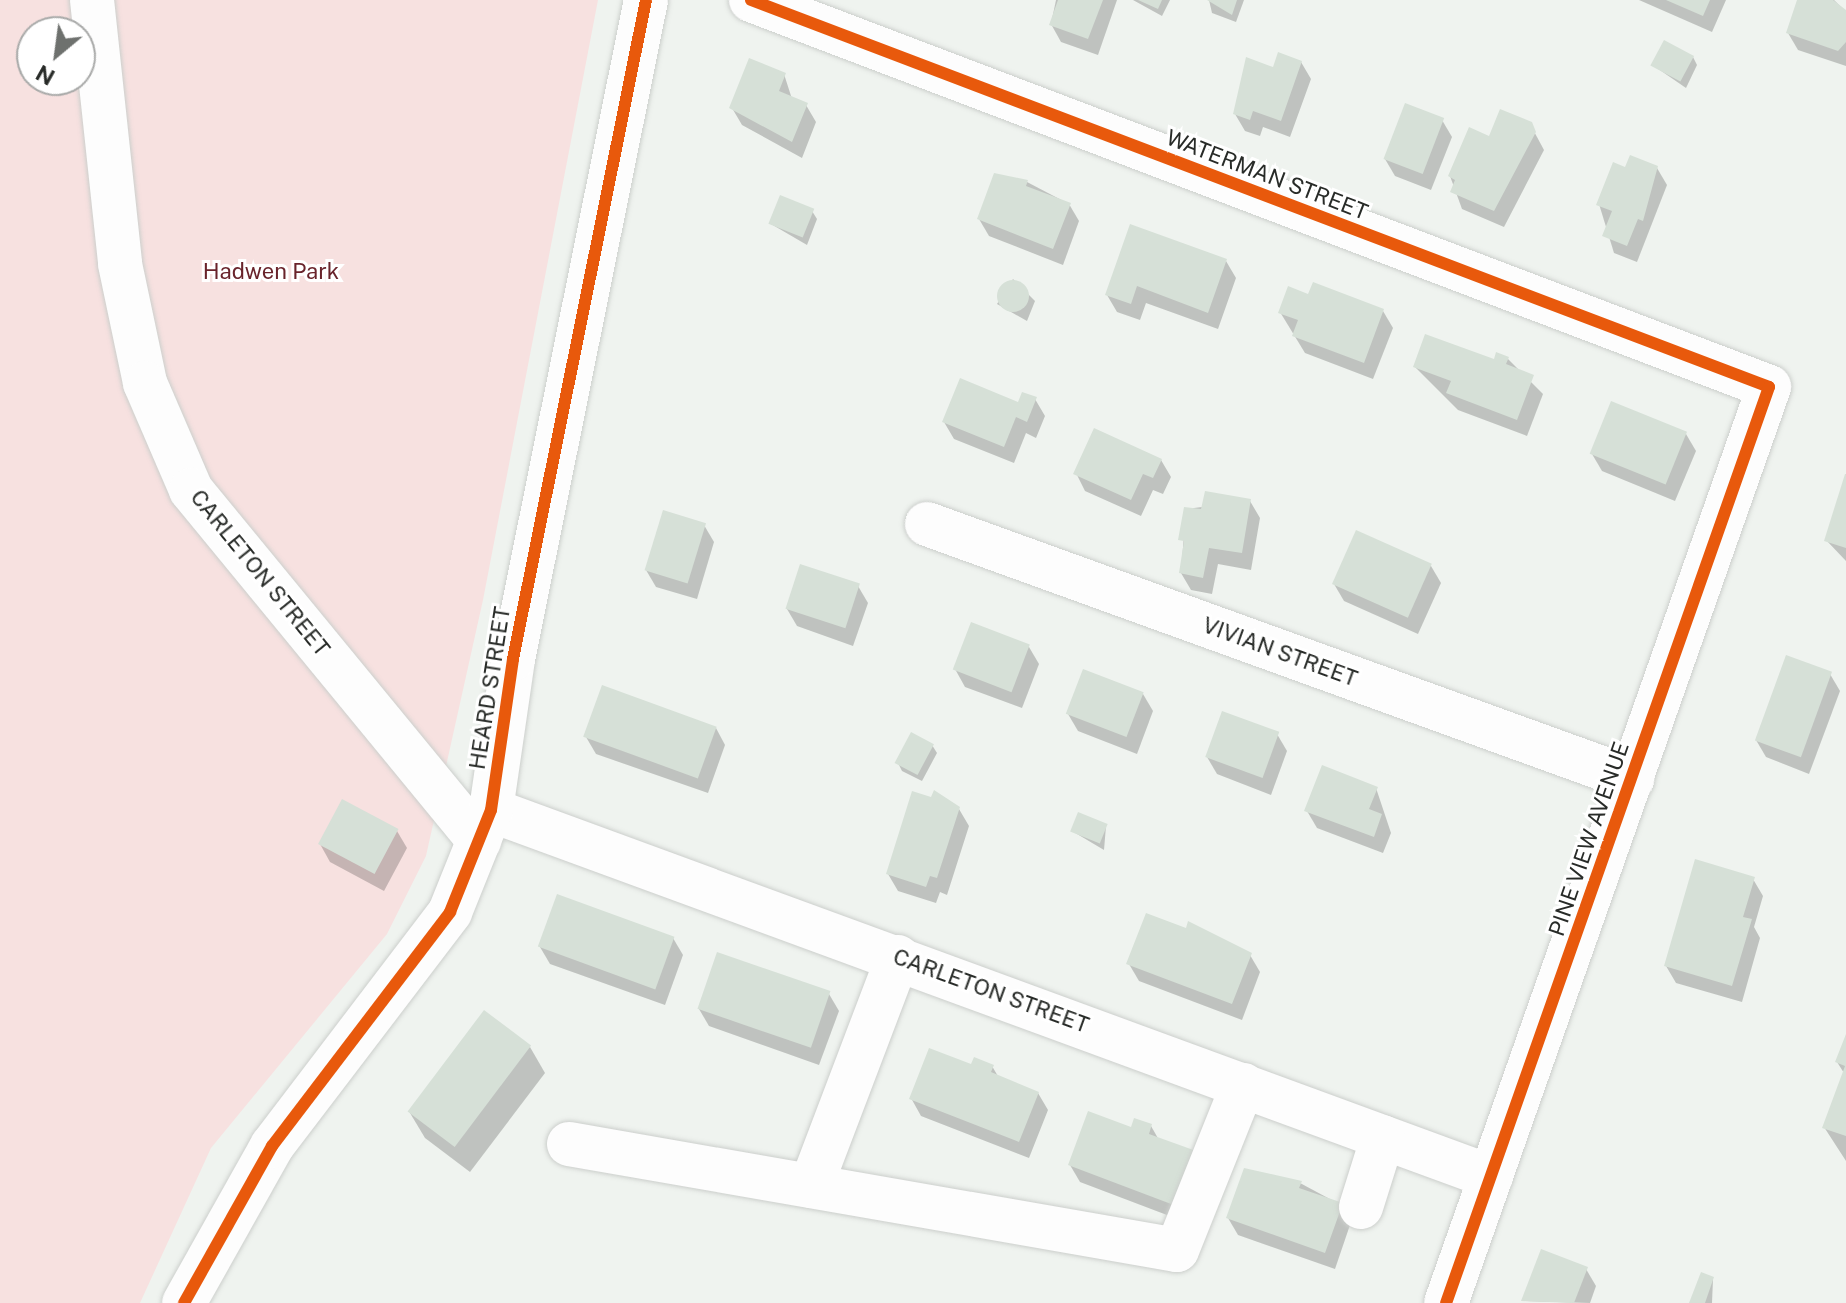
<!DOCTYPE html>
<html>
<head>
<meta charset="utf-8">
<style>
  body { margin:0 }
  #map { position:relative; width:1846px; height:1303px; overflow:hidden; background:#eff3ef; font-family:"Public Sans",sans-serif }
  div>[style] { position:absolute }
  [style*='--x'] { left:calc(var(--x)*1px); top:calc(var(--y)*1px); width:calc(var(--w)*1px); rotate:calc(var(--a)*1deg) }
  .green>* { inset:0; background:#f7e1e0 }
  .shadow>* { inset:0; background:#0003 }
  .building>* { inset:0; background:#d6e0d7; transform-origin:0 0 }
  .round { border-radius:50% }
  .roads { filter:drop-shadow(0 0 2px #cccfcc) drop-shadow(0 0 2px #cccfcc) }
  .minor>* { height:44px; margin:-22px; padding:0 22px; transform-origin:22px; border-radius:22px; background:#fdfdfd }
  .cycleway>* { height:12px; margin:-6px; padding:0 6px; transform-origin:6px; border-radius:6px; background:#e8590c }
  span { translate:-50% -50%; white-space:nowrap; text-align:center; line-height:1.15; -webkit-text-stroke:6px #fff; paint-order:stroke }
  .street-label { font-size:22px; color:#282b28 }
  .park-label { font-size:22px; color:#69232b }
  .north { position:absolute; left:16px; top:16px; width:80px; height:80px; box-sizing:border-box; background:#fff; border:2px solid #a9aaa9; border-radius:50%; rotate:209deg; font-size:22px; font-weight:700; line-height:32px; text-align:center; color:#282b28 }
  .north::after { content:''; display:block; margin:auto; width:28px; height:36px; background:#6e716e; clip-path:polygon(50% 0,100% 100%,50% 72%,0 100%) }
</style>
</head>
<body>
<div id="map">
  <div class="green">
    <div style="clip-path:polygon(evenodd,0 0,598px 0,483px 600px,426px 856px,387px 934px,211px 1148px,140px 1303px,0 1303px,0 0,32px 32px,80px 32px,80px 80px,32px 80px,32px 32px)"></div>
  </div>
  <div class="shadow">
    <div style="clip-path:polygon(1056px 0,1117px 0,1098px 55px,1061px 42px,1051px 24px)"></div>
    <div style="clip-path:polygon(1133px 0,1170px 0,1162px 16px)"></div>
    <div style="clip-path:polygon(1209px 0,1244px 0,1236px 22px,1212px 13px)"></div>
    <div style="clip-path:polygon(1639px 0,1726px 0,1712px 32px)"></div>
    <div style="clip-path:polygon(1799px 0,1834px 0,1846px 12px,1846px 66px,1798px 50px,1788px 33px)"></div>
    <div style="clip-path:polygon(1693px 57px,1697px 65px,1686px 88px,1654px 66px)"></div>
    <div style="clip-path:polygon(1247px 59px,1274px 69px,1301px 62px,1311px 79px,1290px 137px,1263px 127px,1260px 136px,1245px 131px,1235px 114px)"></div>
    <div style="clip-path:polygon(784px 74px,792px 99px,806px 105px,816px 122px,802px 158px,742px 125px,732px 108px)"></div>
    <div style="clip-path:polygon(1442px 120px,1452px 137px,1431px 190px,1395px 176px,1385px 159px)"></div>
    <div style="clip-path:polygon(1530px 124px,1544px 150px,1504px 227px,1462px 209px,1450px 176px,1490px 139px)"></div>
    <div style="clip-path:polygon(1657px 168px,1667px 185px,1637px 262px,1614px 253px,1599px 204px)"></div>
    <div style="clip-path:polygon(1027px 182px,1069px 204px,1079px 221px,1063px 265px,989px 236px,979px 219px)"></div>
    <div style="clip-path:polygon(812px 211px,817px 219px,807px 245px,771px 224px)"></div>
    <div style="clip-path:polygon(1131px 226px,1226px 261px,1236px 278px,1218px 329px,1146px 303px,1140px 320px,1117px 312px,1107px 295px)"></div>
    <div style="clip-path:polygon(1013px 279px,1035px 301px,1027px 321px,997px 304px)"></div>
    <div style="clip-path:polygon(1309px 296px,1383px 311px,1393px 328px,1373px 379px,1305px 353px,1280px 312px)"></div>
    <div style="clip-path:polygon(1507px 358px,1543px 394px,1527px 436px,1458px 410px,1415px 367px)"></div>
    <div style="clip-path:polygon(1035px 399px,1045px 416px,1036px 438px,1026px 433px,1014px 463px,954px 439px,944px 422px)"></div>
    <div style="clip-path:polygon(1686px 434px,1696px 451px,1675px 501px,1602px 471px,1592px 454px)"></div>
    <div style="clip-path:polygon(1161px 460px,1171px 477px,1163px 494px,1153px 490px,1141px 516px,1085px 491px,1076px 473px)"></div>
    <div style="clip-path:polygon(1846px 479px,1846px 561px,1826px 540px)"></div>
    <div style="clip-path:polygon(1250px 501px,1260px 518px,1251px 570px,1218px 564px,1212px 594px,1191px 590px,1181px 573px,1186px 509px)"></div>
    <div style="clip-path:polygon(704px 525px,714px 542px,697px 599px,656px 587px,646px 570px)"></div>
    <div style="clip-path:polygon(1431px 566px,1441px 583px,1418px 634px,1344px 601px,1334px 584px)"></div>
    <div style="clip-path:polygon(858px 586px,868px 603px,853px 646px,797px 626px,787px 609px)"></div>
    <div style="clip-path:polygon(1029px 647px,1039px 664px,1022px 708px,965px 687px,955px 669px)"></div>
    <div style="clip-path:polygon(1830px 674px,1840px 691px,1809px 774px,1766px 757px,1756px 740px)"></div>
    <div style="clip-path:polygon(1143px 694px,1153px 711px,1137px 754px,1078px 731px,1068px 714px)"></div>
    <div style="clip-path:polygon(716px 728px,725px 745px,708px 793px,596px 754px,586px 737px)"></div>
    <div style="clip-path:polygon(1277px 734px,1287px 751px,1271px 795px,1217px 774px,1207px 757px)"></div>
    <div style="clip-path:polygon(932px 745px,937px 753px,922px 781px,902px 771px,898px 763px)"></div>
    <div style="clip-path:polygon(1376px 788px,1391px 833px,1383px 853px,1317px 828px,1307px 811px)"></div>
    <div style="clip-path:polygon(959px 809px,969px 826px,947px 895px,940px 892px,936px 903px,898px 891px,888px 874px)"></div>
    <div style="clip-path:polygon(1106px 826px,1104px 850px,1072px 831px)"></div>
    <div style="clip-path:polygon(397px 831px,407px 848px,384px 891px,330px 862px,320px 844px)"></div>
    <div style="clip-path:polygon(1753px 879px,1763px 896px,1754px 927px,1760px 938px,1742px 1002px,1676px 983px,1666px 966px)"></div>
    <div style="clip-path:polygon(673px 938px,683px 955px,665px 1005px,550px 964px,540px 947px)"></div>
    <div style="clip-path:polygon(1250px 955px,1260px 972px,1242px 1020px,1139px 981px,1129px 964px)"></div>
    <div style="clip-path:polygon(829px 994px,839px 1011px,819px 1065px,709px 1026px,699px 1009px)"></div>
    <div style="clip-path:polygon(1846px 1040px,1846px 1161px,1824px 1127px,1844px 1073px,1837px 1062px)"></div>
    <div style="clip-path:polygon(530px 1047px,545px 1073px,470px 1172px,425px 1138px,410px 1113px)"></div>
    <div style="clip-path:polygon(992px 1066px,999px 1078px,1038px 1093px,1048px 1110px,1029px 1158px,921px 1116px,911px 1098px,972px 1067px)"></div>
    <div style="clip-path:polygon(1151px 1126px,1159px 1140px,1188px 1223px,1080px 1182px,1070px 1165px)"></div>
    <div style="clip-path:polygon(1300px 1183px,1341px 1205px,1351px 1222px,1335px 1269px,1238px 1235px,1228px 1218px)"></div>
    <div style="clip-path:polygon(1586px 1269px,1596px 1286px,1590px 1303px,1524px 1301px)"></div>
    <div style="clip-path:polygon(1713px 1279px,1712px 1303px,1691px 1303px)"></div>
  </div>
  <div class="building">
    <div style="clip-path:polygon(1058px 0,1103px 0,1088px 39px,1049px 25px)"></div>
    <div style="clip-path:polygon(1138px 0,1162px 0,1158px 9px)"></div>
    <div style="clip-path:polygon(1207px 0,1237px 0,1232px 15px)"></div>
    <div style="clip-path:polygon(1666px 0,1710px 0,1703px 16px)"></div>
    <div style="clip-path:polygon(1797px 0,1833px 0,1846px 10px,1846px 42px,1838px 51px,1786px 33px)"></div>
    <div style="left:1664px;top:40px;width:34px;height:29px;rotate:28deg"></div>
    <div style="clip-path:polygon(1278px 52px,1302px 61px,1281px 121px,1253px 111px,1250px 120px,1233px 114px,1246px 57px,1273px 67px)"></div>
    <div style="clip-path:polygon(749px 58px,786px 73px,779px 91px,808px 103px,792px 142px,729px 108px)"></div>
    <div style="left:1405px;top:103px;width:42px;height:60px;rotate:21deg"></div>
    <div style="clip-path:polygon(1500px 109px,1532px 122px,1536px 132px,1494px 211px,1450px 192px,1455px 180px,1448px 176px,1469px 127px,1489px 136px)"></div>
    <div style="clip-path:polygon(1630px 155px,1658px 166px,1643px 221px,1638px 219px,1627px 246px,1602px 236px,1612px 211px,1596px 205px,1613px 162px,1625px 167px)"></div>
    <div style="clip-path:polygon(994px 173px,1028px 180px,1026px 186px,1071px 203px,1053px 249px,977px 219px)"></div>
    <div style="left:780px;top:195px;width:37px;height:31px;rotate:22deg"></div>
    <div style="clip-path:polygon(1130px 224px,1227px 259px,1208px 313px,1137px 286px,1131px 304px,1105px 295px)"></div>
    <div class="round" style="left:997px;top:280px;width:32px;height:32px"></div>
    <div style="clip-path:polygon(1313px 282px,1384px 309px,1364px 363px,1292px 336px,1298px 320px,1278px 313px,1288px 286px,1308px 294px)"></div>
    <div style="clip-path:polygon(1425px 334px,1494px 359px,1496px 352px,1509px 357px,1506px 364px,1534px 375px,1517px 420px,1446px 393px,1451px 381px,1413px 367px)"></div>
    <div style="clip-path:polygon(960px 378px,1018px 402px,1022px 392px,1037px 397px,1027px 422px,1016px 417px,1004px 447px,942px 422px)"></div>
    <div style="left:1611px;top:401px;width:82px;height:57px;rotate:22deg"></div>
    <div style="clip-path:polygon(1094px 428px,1162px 459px,1153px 478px,1143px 474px,1131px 500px,1073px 474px)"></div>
    <div style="clip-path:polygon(1845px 474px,1846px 474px,1846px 548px,1824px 541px)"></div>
    <div style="clip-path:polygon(1205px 491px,1251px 499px,1242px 553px,1209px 548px,1203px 578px,1179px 573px,1184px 541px,1178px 540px,1184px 507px,1201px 509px)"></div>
    <div style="left:663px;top:510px;width:45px;height:63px;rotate:17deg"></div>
    <div style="left:1356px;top:530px;width:83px;height:59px;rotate:24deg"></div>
    <div style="left:800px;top:564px;width:63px;height:47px;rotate:18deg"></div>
    <div style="left:971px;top:622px;width:63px;height:51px;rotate:21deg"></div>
    <div style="left:1786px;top:655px;width:49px;height:91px;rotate:20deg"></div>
    <div style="left:1083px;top:669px;width:65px;height:48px;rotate:21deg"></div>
    <div style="left:602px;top:685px;width:122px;height:55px;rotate:20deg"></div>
    <div style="left:1222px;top:711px;width:61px;height:49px;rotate:20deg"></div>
    <div style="left:911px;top:732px;width:26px;height:35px;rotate:28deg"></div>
    <div style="clip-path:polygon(1322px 765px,1378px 787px,1369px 809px,1382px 814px,1374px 837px,1304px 811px)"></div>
    <div style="clip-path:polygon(934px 790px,960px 807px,937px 878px,930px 876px,926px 887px,886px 874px,912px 791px,931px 797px)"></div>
    <div style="left:342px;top:799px;width:64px;height:51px;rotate:28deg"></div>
    <div style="left:1078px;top:812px;width:32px;height:21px;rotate:22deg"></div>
    <div style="clip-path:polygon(1695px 859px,1755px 877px,1743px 917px,1752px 919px,1732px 986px,1664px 966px)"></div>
    <div style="left:557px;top:894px;width:125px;height:56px;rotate:20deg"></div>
    <div style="clip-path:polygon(1146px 913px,1186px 928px,1188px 921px,1252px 953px,1232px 1004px,1126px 964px)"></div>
    <div style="left:717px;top:952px;width:120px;height:60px;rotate:19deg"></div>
    <div style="left:484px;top:1010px;width:59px;height:127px;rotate:37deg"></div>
    <div style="clip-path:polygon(1846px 1034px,1846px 1136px,1822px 1128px,1845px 1066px,1835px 1062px)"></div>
    <div style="clip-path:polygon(929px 1048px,971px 1064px,974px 1057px,994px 1065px,991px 1072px,1039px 1092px,1019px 1142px,909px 1099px)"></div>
    <div style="clip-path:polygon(1088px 1111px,1131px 1127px,1134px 1118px,1152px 1124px,1149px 1134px,1199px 1152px,1179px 1207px,1068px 1165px)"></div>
    <div style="clip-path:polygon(1244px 1168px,1302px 1181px,1299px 1188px,1343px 1203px,1325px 1253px,1226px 1218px)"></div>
    <div style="clip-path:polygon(1541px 1249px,1588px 1267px,1574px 1303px,1521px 1301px)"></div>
    <div style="clip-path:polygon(1701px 1272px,1714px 1277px,1705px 1303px,1689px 1303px)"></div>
  </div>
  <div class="roads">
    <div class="minor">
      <div style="--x:92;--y:0;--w:265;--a:83.9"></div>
      <div style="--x:120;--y:264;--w:122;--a:78.1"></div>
      <div style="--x:145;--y:383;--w:116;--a:66.7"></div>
      <div style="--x:191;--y:490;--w:454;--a:50.6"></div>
      <div style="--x:751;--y:0;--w:1089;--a:20.81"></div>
      <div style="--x:1769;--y:387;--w:971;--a:109.42"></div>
      <div style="--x:927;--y:524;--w:750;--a:19.89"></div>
      <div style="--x:491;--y:810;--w:1065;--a:20.15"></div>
      <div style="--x:569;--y:1144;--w:617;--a:9.89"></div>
      <div style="--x:1177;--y:1250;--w:178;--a:-68.2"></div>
      <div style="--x:811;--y:1186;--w:245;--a:-69.2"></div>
      <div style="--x:1361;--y:1207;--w:73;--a:-72.6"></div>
      <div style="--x:184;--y:1303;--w:180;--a:-60.7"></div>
      <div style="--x:272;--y:1146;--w:294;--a:-52.7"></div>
      <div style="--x:450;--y:912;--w:110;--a:-68.1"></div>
      <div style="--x:491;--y:810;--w:153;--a:-81.7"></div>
      <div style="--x:513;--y:659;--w:672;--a:-78.59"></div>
    </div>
  </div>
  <div class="cycleway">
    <div style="--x:751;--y:0;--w:1089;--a:20.81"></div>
    <div style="--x:1769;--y:387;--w:971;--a:109.42"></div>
    <div style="--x:184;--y:1303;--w:180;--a:-60.7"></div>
    <div style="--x:272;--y:1146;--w:294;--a:-52.7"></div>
    <div style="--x:450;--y:912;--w:110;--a:-68.1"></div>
    <div style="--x:491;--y:810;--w:153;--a:-81.7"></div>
    <div style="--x:513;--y:659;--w:672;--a:-78.59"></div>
  </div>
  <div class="street-label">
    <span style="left:1267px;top:175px;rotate:21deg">WATERMAN STREET</span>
    <span style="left:260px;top:573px;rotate:51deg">CARLETON STREET</span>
    <span style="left:1280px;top:652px;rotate:20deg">VIVIAN STREET</span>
    <span style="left:490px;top:688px;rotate:-81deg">HEARD STREET</span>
    <span style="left:1589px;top:839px;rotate:-71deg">PINE VIEW AVENUE</span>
    <span style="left:991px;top:991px;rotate:20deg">CARLETON STREET</span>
  </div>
  <div class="park-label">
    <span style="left:271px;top:272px">Hadwen Park</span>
  </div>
  <div class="north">N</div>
</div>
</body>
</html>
